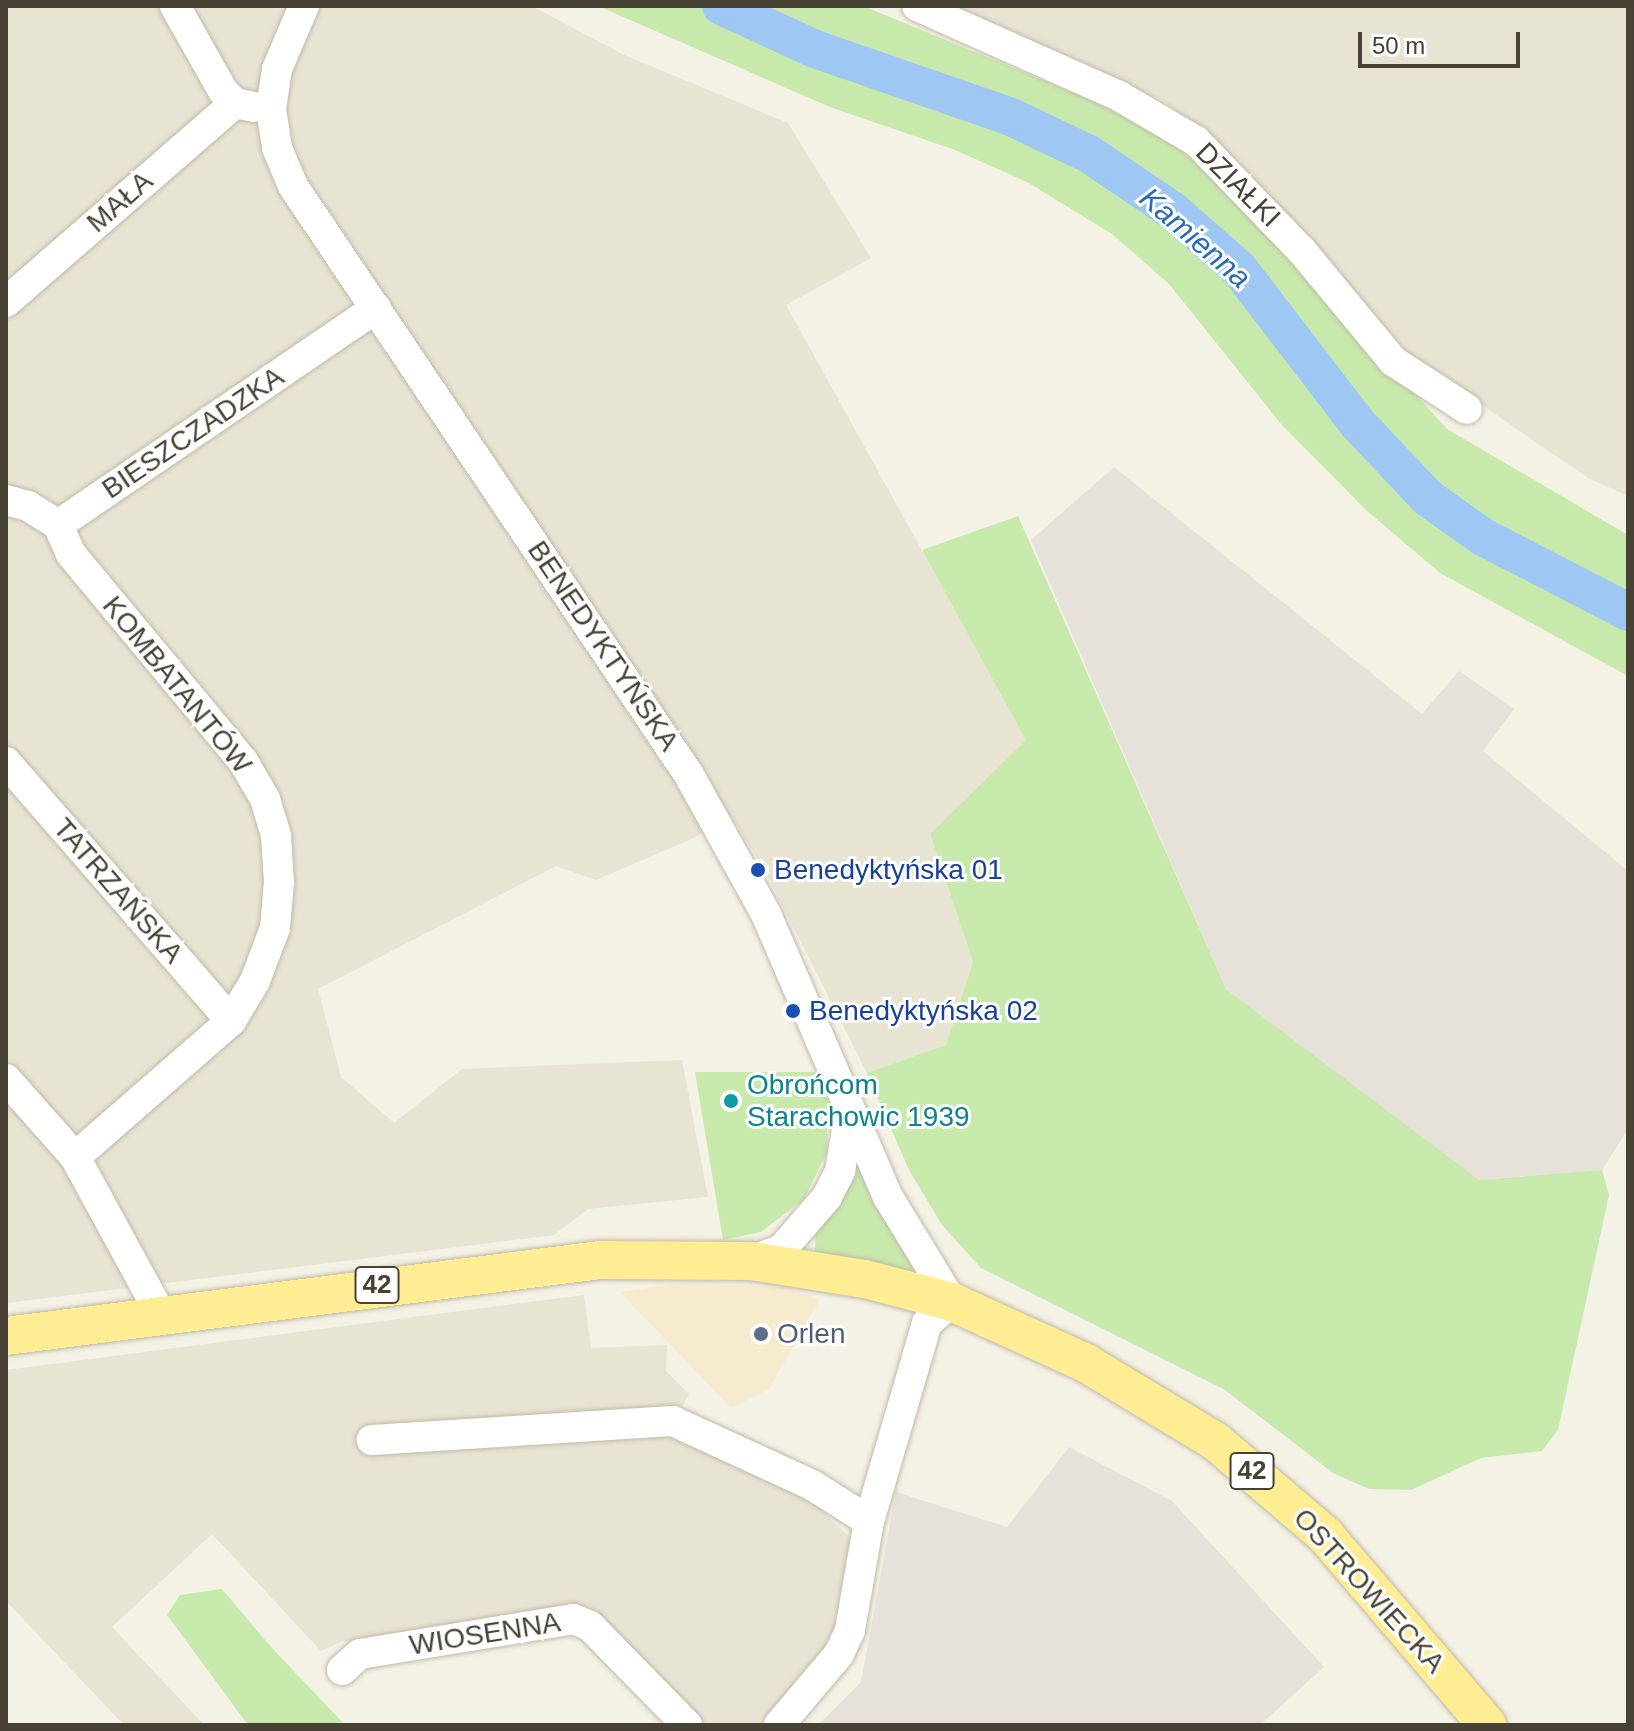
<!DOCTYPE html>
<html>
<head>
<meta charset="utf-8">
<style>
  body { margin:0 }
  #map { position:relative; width:1634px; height:1731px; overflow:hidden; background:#f4f1e5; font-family:Helvetica,sans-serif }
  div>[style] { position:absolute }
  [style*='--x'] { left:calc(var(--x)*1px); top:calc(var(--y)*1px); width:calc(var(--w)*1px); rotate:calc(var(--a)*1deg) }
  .residential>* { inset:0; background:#e8e4d3 }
  .commercial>* { inset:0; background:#f7ebcf }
  .industrial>* { inset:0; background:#e6e2da }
  .green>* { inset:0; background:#c7eaac }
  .river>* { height:38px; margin:-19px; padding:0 19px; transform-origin:19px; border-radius:19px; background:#9ec7f4 }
  .roads { filter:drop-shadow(0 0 2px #c0baa7) drop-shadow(0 0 2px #c0baa7) }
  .minor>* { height:30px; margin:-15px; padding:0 15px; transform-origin:15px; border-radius:15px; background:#fff }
  .major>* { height:38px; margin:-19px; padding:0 19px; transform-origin:19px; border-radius:19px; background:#ffed93 }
  .dots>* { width:22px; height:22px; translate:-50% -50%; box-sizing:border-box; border:4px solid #fff; border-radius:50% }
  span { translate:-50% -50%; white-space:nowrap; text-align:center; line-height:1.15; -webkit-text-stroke:6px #fff; paint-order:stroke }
  .shield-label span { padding:2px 6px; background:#fff; border:2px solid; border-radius:6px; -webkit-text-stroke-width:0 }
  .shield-label { font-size:26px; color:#474234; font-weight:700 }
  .street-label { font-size:28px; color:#474234 }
  .transit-label { font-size:28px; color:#164399 }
  .left { translate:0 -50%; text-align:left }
  .culture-label { font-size:28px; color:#0d838f }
  .service-label { font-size:28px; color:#4e5e75 }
  .water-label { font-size:30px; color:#286ab8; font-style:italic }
  .frame { position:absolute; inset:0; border:8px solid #474234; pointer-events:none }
  .scale { position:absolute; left:1358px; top:32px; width:162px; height:36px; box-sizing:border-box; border:4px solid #474234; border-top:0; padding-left:10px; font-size:24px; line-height:28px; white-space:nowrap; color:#474234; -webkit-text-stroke:6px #fff; paint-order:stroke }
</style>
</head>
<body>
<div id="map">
  <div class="residential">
    <div style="clip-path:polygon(6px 6px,532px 6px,624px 55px,788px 123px,871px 258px,786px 305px,1027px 740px,930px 834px,973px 962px,946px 1045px,867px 1073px,763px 867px,729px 813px,696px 837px,596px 880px,556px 866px,318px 989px,341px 1077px,394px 1123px,462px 1069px,682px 1060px,708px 1197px,588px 1209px,554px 1235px,6px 1303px)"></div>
    <div style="clip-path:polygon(944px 6px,1628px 6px,1628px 496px,1588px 478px,1411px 356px,1220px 144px,1162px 100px)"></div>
    <div style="clip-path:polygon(584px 1295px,591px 1348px,667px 1345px,666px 1371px,689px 1394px,667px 1434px,801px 1492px,853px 1540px,838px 1626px,822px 1655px,759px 1725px,706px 1725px,595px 1609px,580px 1604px,341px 1642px,321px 1651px,212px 1534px,112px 1627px,204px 1725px,124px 1725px,6px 1601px,6px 1370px)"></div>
  </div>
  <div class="commercial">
    <div style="clip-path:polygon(676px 1284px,784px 1287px,820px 1300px,769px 1389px,731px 1408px,620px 1292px)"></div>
  </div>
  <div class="industrial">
    <div style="clip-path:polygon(1114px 467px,1422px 714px,1459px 671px,1514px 709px,1483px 751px,1628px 871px,1628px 1129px,1602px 1170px,1475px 1180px,1226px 989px,1031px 540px)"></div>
    <div style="clip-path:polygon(1069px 1447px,1172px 1501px,1324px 1667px,1260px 1725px,818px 1725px,861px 1682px,896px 1492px,1007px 1527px)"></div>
  </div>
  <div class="green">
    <div style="clip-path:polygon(598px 6px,863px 6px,1106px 106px,1172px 144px,1228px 188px,1447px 429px,1628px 535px,1628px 676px,1440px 573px,1366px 510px,1281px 424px,1169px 284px,1112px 234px,1027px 182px,955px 150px,830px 107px)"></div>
    <div style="clip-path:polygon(1018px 516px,1226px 989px,1479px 1180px,1602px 1170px,1609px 1195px,1558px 1430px,1542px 1451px,1481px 1458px,1411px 1490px,1369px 1489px,1333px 1473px,1225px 1390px,981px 1268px,942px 1225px,909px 1170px,867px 1073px,946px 1045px,973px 962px,930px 834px,1026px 740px,922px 550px)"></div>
    <div style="clip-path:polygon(695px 1072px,816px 1072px,828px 1101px,827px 1152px,804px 1199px,761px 1232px,723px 1240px)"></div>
    <div style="clip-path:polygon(856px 1154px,913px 1265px,911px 1271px,821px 1256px,815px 1250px,816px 1230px)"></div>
    <div style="clip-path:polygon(222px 1589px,271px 1647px,345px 1725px,248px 1725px,167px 1615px,180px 1595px)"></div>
  </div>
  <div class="river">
    <div style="--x:721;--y:6;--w:103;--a:24.6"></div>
    <div style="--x:815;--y:49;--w:207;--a:19.1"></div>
    <div style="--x:1011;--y:117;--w:86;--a:25.4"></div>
    <div style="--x:1089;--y:154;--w:102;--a:34.2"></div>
    <div style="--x:1173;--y:211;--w:88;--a:41.3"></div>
    <div style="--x:1239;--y:269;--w:195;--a:52.5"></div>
    <div style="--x:1358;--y:424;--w:102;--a:46.6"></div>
    <div style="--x:1428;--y:498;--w:67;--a:35.3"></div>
    <div style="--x:1483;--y:537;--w:163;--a:27.3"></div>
  </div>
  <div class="roads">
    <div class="minor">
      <div style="--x:175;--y:6;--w:98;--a:60.5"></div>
      <div style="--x:223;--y:91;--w:17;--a:45"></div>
      <div style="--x:235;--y:103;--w:19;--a:12"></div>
      <div style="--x:304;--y:6;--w:69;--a:113.2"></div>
      <div style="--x:277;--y:69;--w:40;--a:98.5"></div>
      <div style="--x:271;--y:109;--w:39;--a:81"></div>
      <div style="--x:277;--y:148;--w:41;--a:67.2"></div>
      <div style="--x:293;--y:186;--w:710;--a:56.09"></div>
      <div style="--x:689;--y:775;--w:159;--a:61"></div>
      <div style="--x:766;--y:914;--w:308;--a:66.7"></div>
      <div style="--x:888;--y:1197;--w:123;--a:58.6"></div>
      <div style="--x:952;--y:1302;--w:33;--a:140"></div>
      <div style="--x:927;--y:1323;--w:206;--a:106.3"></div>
      <div style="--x:869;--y:1521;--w:67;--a:-147.7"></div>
      <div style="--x:812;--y:1485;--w:153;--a:-155.3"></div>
      <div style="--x:673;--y:1421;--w:302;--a:176.4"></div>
      <div style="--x:917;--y:6;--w:221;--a:24"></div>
      <div style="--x:1119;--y:96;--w:89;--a:30.3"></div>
      <div style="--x:1196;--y:141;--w:153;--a:46.1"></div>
      <div style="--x:1302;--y:251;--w:143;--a:50.4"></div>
      <div style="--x:1393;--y:361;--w:88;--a:33"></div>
      <div style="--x:6;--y:302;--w:303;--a:-41"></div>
      <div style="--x:6;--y:500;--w:23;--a:15"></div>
      <div style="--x:28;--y:506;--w:36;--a:32"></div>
      <div style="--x:58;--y:525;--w:32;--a:66"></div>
      <div style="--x:71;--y:554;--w:269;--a:50.3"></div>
      <div style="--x:243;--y:761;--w:44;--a:59.9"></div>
      <div style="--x:265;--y:799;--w:39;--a:73"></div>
      <div style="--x:276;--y:836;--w:46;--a:86.3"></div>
      <div style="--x:279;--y:882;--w:46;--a:95"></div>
      <div style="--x:275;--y:928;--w:57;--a:110.7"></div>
      <div style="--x:255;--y:981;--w:47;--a:121"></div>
      <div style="--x:231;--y:1021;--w:207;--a:138.9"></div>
      <div style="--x:58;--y:525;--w:385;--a:-34.3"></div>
      <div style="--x:6;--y:762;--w:343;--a:49"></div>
      <div style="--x:6;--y:1079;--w:104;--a:48.5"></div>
      <div style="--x:75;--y:1157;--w:180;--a:61.4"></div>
      <div style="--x:751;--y:1261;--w:33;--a:-21"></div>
      <div style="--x:782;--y:1249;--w:69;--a:-49.1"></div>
      <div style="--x:827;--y:1197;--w:29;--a:-63"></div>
      <div style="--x:840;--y:1171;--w:60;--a:-80.4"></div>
      <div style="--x:342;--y:1670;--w:24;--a:-42"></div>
      <div style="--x:360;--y:1654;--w:216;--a:-9.3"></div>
      <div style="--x:573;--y:1619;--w:18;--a:22"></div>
      <div style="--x:590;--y:1626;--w:139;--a:45.6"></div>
      <div style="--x:779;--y:1725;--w:93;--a:-49.8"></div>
      <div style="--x:839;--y:1654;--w:26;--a:-65"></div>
      <div style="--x:850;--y:1630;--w:111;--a:-80.1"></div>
    </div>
    <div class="major">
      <div style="--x:6;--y:1336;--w:599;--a:-7.29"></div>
      <div style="--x:600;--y:1260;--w:151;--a:0.4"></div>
      <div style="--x:751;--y:1261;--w:115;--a:9"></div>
      <div style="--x:865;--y:1279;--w:90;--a:14.8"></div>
      <div style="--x:952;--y:1302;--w:147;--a:24.5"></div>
      <div style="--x:1086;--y:1363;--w:151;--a:31.2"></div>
      <div style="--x:1215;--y:1441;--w:145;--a:40.5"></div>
      <div style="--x:1325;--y:1535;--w:250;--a:49.5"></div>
    </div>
  </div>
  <div class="dots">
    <div style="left:758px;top:870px;background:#1a4fb4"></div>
    <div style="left:793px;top:1011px;background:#1a4fb4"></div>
    <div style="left:731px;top:1101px;background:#0f9aa8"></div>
    <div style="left:761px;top:1334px;background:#5c6f8a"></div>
  </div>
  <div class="shield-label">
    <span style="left:377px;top:1285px">42</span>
    <span style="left:1252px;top:1471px">42</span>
  </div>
  <div class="street-label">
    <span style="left:1238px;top:185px;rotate:45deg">DZIAŁKI</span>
    <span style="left:120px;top:202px;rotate:-41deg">MAŁA</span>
    <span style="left:193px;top:433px;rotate:-34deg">BIESZCZADZKA</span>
    <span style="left:603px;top:646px;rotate:56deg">BENEDYKTYŃSKA</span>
    <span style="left:177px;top:685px;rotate:51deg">KOMBATANTÓW</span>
    <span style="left:118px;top:891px;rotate:49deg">TATRZAŃSKA</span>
    <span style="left:1369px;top:1591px;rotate:48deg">OSTROWIECKA</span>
    <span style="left:485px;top:1634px;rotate:-9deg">WIOSENNA</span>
  </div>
  <div class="transit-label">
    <span class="left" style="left:774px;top:870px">Benedyktyńska 01</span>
    <span class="left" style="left:809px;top:1011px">Benedyktyńska 02</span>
  </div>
  <div class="culture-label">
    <span class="left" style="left:747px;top:1101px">Obrońcom<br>Starachowic 1939</span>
  </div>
  <div class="service-label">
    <span class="left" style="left:777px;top:1334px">Orlen</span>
  </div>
  <div class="water-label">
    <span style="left:1195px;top:238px;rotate:41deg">Kamienna</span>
  </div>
  <div class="frame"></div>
  <div class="scale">50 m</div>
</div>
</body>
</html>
